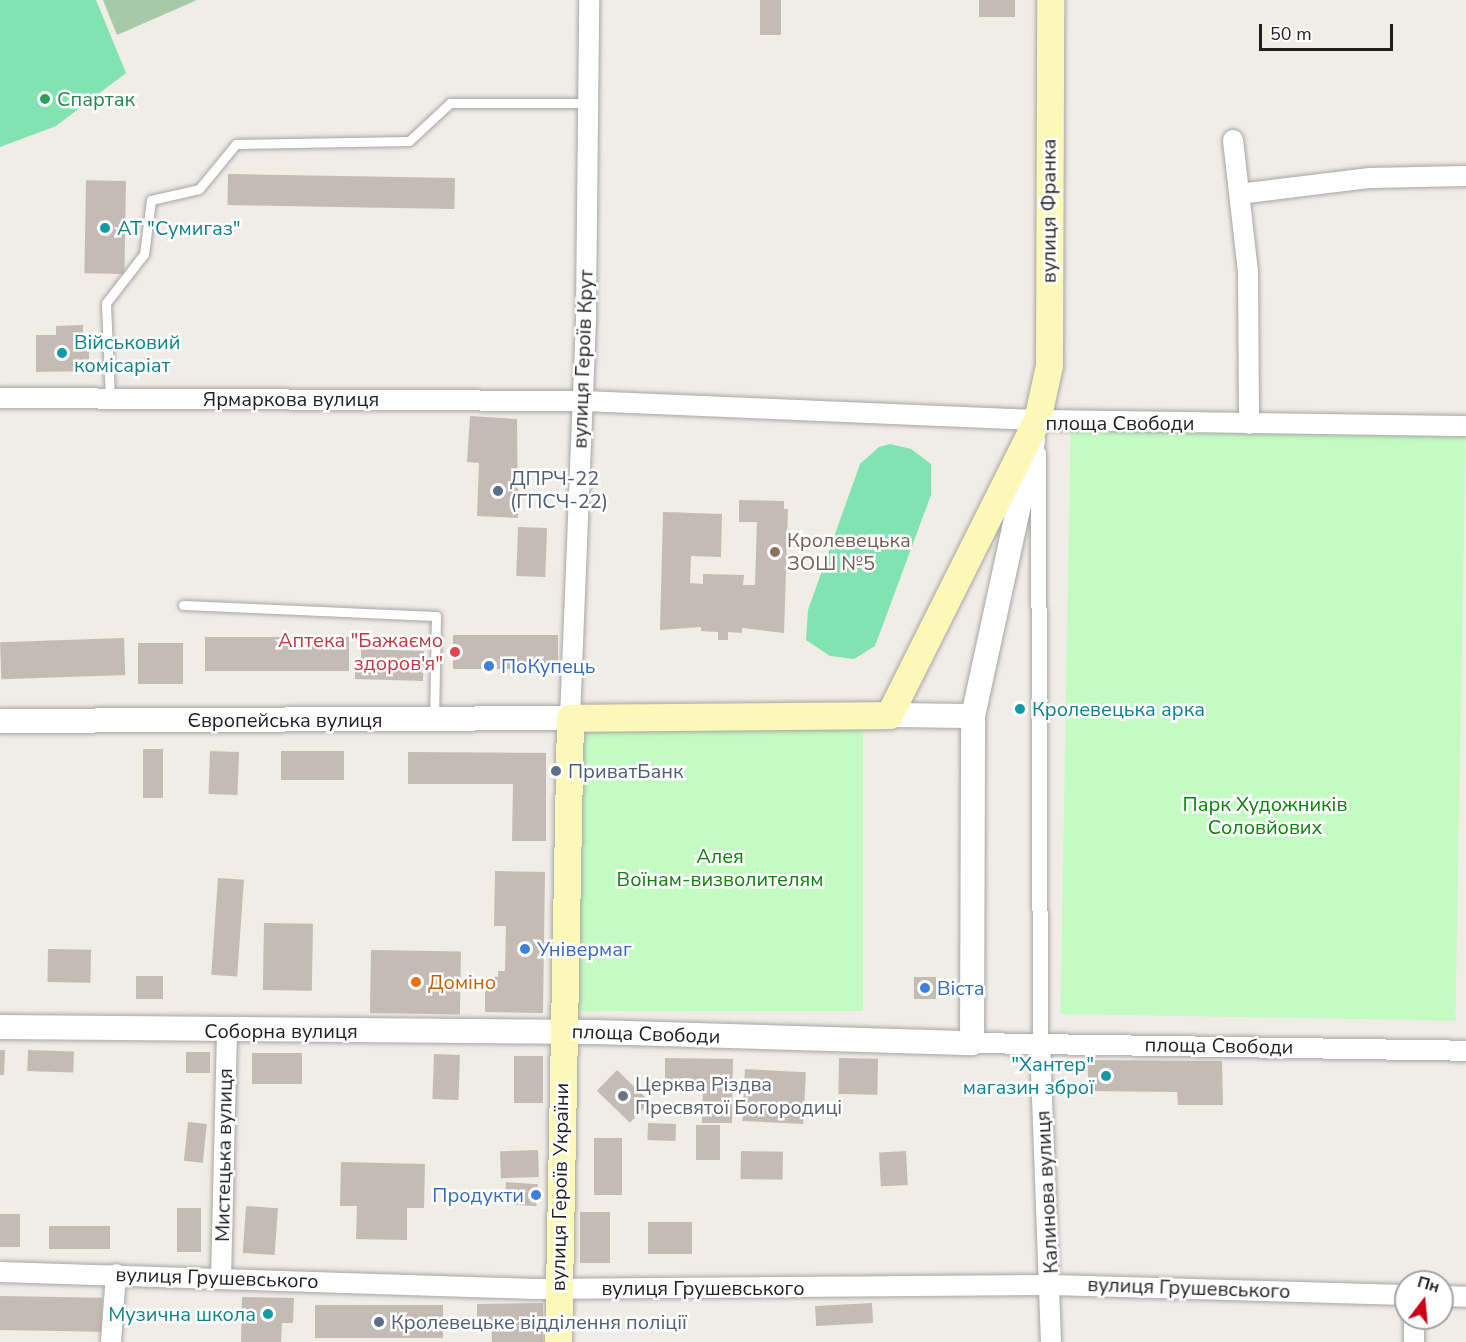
<!DOCTYPE html>
<html>
<head>
<meta charset="utf-8">
<style>
  body { margin:0 }
  #map { position:relative; width:1466px; height:1342px; overflow:hidden; background:#f0ece6; font-family:"Nunito Sans",sans-serif }
  div>[style] { position:absolute }
  [style*='--x'] { left:calc(var(--x)*1px); top:calc(var(--y)*1px); width:calc(var(--w)*1px); rotate:calc(var(--a)*1deg) }
  .cemetery>* { inset:0; background:#a6caa8 }
  .park>* { inset:0; background:#c3fbc2; transform-origin:0 0 }
  .pitch>* { inset:0; background:#81e2b2 }
  .building>* { inset:0; background:#c5bbb5; transform-origin:0 0 }
  .roads { filter:drop-shadow(0 0 2px #a6a6a6) drop-shadow(0 0 2px #a6a6a6) }
  .service>* { height:9px; margin:-4.5px; padding:0 4.5px; transform-origin:4.5px; border-radius:4.5px; background:#fff }
  .pedestrian>* { height:15px; margin:-7.5px; padding:0 7.5px; transform-origin:7.5px; border-radius:7.5px; background:#fff }
  .minor>* { height:20px; margin:-10px; padding:0 10px; transform-origin:10px; border-radius:10px; background:#fff }
  .tertiary>* { height:24px; margin:-12px; padding:0 12px; transform-origin:12px; border-radius:12px; background:#fff }
  .secondary>* { height:27px; margin:-13.5px; padding:0 13.5px; transform-origin:13.5px; border-radius:13.5px; background:#fcf8b8 }
  .dots>* { width:16px; height:16px; translate:-50% -50%; box-sizing:border-box; border:3px solid #fff; border-radius:50% }
  span { translate:-50% -50%; white-space:nowrap; text-align:center; line-height:1.15; -webkit-text-stroke:5px #fff; paint-order:stroke }
  .leisure-label { font-size:20px; color:#27864d }
  .left { translate:0 -50%; text-align:left }
  .street-label { font-size:20px; color:#1f1f1f }
  .culture-label { font-size:20px; color:#0d838f }
  .right { translate:-100% -50%; text-align:right }
  .service-label { font-size:20px; color:#4e5e75 }
  .education-label { font-size:20px; color:#785e54 }
  .health-label { font-size:20px; color:#be3a42 }
  .shop-label { font-size:20px; color:#366cbe }
  .park-label { font-size:20px; color:#0b8308 }
  .food-label { font-size:20px; color:#c56008 }
  .worship-label { font-size:20px; color:#5b616d }
  .north { position:absolute; left:1394px; top:1270px; width:60px; height:60px; box-sizing:border-box; background:#fff; border:2px solid #a5a5a5; border-radius:50%; rotate:16deg; font-size:16px; font-weight:700; line-height:24px; text-align:center; color:#1f1f1f }
  .north::after { content:''; display:block; margin:auto; width:21px; height:27px; background:#cf0016; clip-path:polygon(50% 0,100% 100%,50% 72%,0 100%) }
  .scale { position:absolute; left:1259px; top:24px; width:134px; height:27px; box-sizing:border-box; border:3px solid #1f1f1f; border-top:0; padding-left:8px; font-size:18px; line-height:21px; white-space:nowrap; color:#1f1f1f; -webkit-text-stroke:4px #fff; paint-order:stroke }
</style>
</head>
<body>
<div id="map">
  <div class="cemetery">
    <div style="clip-path:polygon(103px 0,197px 0,117px 35px)"></div>
  </div>
  <div class="park">
    <div style="left:1071px;top:410px;width:395px;height:604px;rotate:1deg"></div>
    <div style="left:576px;top:724px;width:287px;height:287px"></div>
  </div>
  <div class="pitch">
    <div style="clip-path:polygon(0 0,96px 0,126px 73px,56px 126px,0 147px)"></div>
    <div style="clip-path:polygon(890px 444px,911px 449px,931px 464px,931px 495px,875px 646px,854px 659px,830px 656px,806px 640px,808px 610px,860px 464px,879px 447px)"></div>
  </div>
  <div class="building">
    <div style="left:760px;top:0;width:21px;height:35px"></div>
    <div style="left:979px;top:0;width:36px;height:17px"></div>
    <div style="left:228px;top:174px;width:227px;height:31px;rotate:1deg"></div>
    <div style="left:126px;top:181px;width:93px;height:40px;rotate:91deg"></div>
    <div style="clip-path:polygon(83px 325px,83px 334px,89px 334px,89px 371px,36px 372px,36px 335px,56px 335px,56px 326px)"></div>
    <div style="clip-path:polygon(470px 416px,517px 419px,518px 518px,477px 516px,479px 463px,467px 462px)"></div>
    <div style="clip-path:polygon(739px 500px,784px 501px,784px 509px,788px 509px,784px 633px,742px 628px,742px 633px,728px 632px,728px 640px,718px 640px,718px 632px,701px 631px,701px 627px,660px 630px,663px 512px,722px 514px,721px 557px,691px 556px,690px 583px,703px 584px,703px 574px,744px 575px,743px 585px,755px 585px,757px 522px,739px 522px)"></div>
    <div style="left:518px;top:527px;width:29px;height:49px;rotate:2deg"></div>
    <div style="left:453px;top:635px;width:105px;height:34px"></div>
    <div style="left:349px;top:637px;width:34px;height:144px;rotate:90deg"></div>
    <div style="left:124px;top:638px;width:37px;height:124px;rotate:88deg"></div>
    <div style="left:183px;top:643px;width:41px;height:45px;rotate:90deg"></div>
    <div style="clip-path:polygon(361px 649px,424px 651px,423px 681px,355px 679px,355px 659px,361px 659px)"></div>
    <div style="left:143px;top:749px;width:20px;height:49px"></div>
    <div style="left:210px;top:751px;width:29px;height:43px;rotate:2deg"></div>
    <div style="left:281px;top:751px;width:63px;height:29px"></div>
    <div style="clip-path:polygon(408px 752px,546px 753px,546px 841px,512px 841px,513px 784px,408px 784px)"></div>
    <div style="clip-path:polygon(495px 871px,545px 872px,543px 1013px,485px 1012px,485px 977px,498px 977px,498px 971px,505px 971px,506px 926px,494px 926px)"></div>
    <div style="left:218px;top:878px;width:26px;height:97px;rotate:4deg"></div>
    <div style="left:264px;top:923px;width:49px;height:67px;rotate:1deg"></div>
    <div style="left:48px;top:949px;width:43px;height:33px;rotate:1deg"></div>
    <div style="left:371px;top:950px;width:90px;height:63px;rotate:1deg"></div>
    <div style="left:136px;top:976px;width:27px;height:23px"></div>
    <div style="left:914px;top:977px;width:22px;height:22px"></div>
    <div style="clip-path:polygon(0 1050px,5px 1050px,4px 1075px,0 1075px)"></div>
    <div style="left:28px;top:1050px;width:46px;height:21px;rotate:2deg"></div>
    <div style="left:210px;top:1052px;width:21px;height:24px;rotate:90deg"></div>
    <div style="left:252px;top:1053px;width:50px;height:31px"></div>
    <div style="left:434px;top:1054px;width:26px;height:45px;rotate:2deg"></div>
    <div style="left:514px;top:1056px;width:29px;height:47px"></div>
    <div style="clip-path:polygon(665px 1058px,733px 1059px,732px 1123px,702px 1123px,703px 1081px,665px 1081px)"></div>
    <div style="left:839px;top:1058px;width:39px;height:36px;rotate:1deg"></div>
    <div style="clip-path:polygon(1087px 1060px,1222px 1061px,1223px 1105px,1178px 1105px,1177px 1092px,1089px 1091px)"></div>
    <div style="left:745px;top:1069px;width:61px;height:52px;rotate:3deg"></div>
    <div style="left:617px;top:1070px;width:46px;height:29px;rotate:44deg"></div>
    <div style="left:188px;top:1122px;width:19px;height:39px;rotate:6deg"></div>
    <div style="left:648px;top:1123px;width:28px;height:17px;rotate:2deg"></div>
    <div style="left:696px;top:1125px;width:24px;height:35px"></div>
    <div style="left:594px;top:1138px;width:28px;height:57px"></div>
    <div style="left:538px;top:1150px;width:27px;height:38px;rotate:88deg"></div>
    <div style="left:741px;top:1151px;width:42px;height:28px;rotate:1deg"></div>
    <div style="left:906px;top:1151px;width:34px;height:27px;rotate:87deg"></div>
    <div style="clip-path:polygon(341px 1162px,425px 1164px,424px 1208px,407px 1208px,407px 1240px,356px 1239px,357px 1206px,340px 1206px)"></div>
    <div style="left:506px;top:1182px;width:32px;height:22px;rotate:4deg"></div>
    <div style="left:246px;top:1206px;width:32px;height:47px;rotate:4deg"></div>
    <div style="left:177px;top:1208px;width:24px;height:44px"></div>
    <div style="left:580px;top:1212px;width:30px;height:51px"></div>
    <div style="left:0;top:1214px;width:20px;height:33px"></div>
    <div style="left:648px;top:1222px;width:44px;height:32px"></div>
    <div style="left:110px;top:1226px;width:23px;height:61px;rotate:90deg"></div>
    <div style="left:0;top:1296px;width:102px;height:34px;rotate:1deg"></div>
    <div style="clip-path:polygon(242px 1297px,294px 1298px,293px 1323px,282px 1323px,281px 1342px,241px 1342px)"></div>
    <div style="clip-path:polygon(543px 1303px,543px 1342px,492px 1342px,491px 1319px,477px 1320px,477px 1304px)"></div>
    <div style="left:872px;top:1303px;width:20px;height:57px;rotate:87deg"></div>
    <div style="left:315px;top:1305px;width:128px;height:33px"></div>
  </div>
  <div class="roads">
    <div class="service">
      <div style="--x:110;--y:399;--w:96;--a:-92.4"></div>
      <div style="--x:106;--y:303;--w:62;--a:-52.2"></div>
      <div style="--x:144;--y:254;--w:54;--a:-82.6"></div>
      <div style="--x:151;--y:200;--w:49;--a:-12.9"></div>
      <div style="--x:199;--y:189;--w:58;--a:-50.6"></div>
      <div style="--x:236;--y:144;--w:173;--a:-1"></div>
      <div style="--x:409;--y:141;--w:56;--a:-42.8"></div>
      <div style="--x:450;--y:103;--w:138;--a:0"></div>
      <div style="--x:183;--y:605;--w:253;--a:2.5"></div>
      <div style="--x:436;--y:616;--w:100;--a:91.1"></div>
    </div>
    <div class="pedestrian">
      <div style="--x:1038;--y:453;--w:590;--a:89.81"></div>
    </div>
    <div class="minor">
      <div style="--x:1233;--y:140;--w:133;--a:83.5"></div>
      <div style="--x:1248;--y:272;--w:152;--a:89.6"></div>
      <div style="--x:1239;--y:194;--w:132;--a:-7"></div>
      <div style="--x:1370;--y:178;--w:96;--a:-1.2"></div>
      <div style="--x:0;--y:398;--w:582;--a:0.3"></div>
      <div style="--x:582;--y:401;--w:455;--a:2.4"></div>
      <div style="--x:1037;--y:420;--w:429;--a:0.8"></div>
      <div style="--x:570;--y:718;--w:407;--a:-87.7"></div>
      <div style="--x:586;--y:311;--w:311;--a:-89.4"></div>
      <div style="--x:972;--y:1043;--w:494;--a:0.9"></div>
      <div style="--x:1040;--y:1043;--w:299;--a:87.9"></div>
      <div style="--x:0;--y:1272;--w:534;--a:1.82"></div>
      <div style="--x:534;--y:1289;--w:517;--a:-0.44"></div>
      <div style="--x:1051;--y:1285;--w:355;--a:1.6"></div>
      <div style="--x:221;--y:1278;--w:247;--a:-88.6"></div>
      <div style="--x:1442;--y:1296;--w:24;--a:2"></div>
      <div style="--x:111;--y:1342;--w:68;--a:-85.8"></div>
      <div style="--x:1414;--y:1342;--w:24;--a:-90"></div>
    </div>
    <div class="tertiary">
      <div style="--x:973;--y:716;--w:282;--a:-77.7"></div>
      <div style="--x:0;--y:721;--w:570;--a:-0.3"></div>
      <div style="--x:0;--y:1027;--w:595;--a:0.48"></div>
      <div style="--x:595;--y:1032;--w:377;--a:1.7"></div>
      <div style="--x:972;--y:1043;--w:327;--a:-89.8"></div>
      <div style="--x:973;--y:716;--w:84;--a:-179.3"></div>
    </div>
    <div class="secondary">
      <div style="--x:558;--y:1342;--w:624;--a:-88.9"></div>
      <div style="--x:570;--y:718;--w:319;--a:-0.5"></div>
      <div style="--x:889;--y:715;--w:330;--a:-63.4"></div>
      <div style="--x:1037;--y:420;--w:56;--a:-77.7"></div>
      <div style="--x:1049;--y:365;--w:365;--a:-89.8"></div>
    </div>
  </div>
  <div class="dots">
    <div style="left:45px;top:99px;background:#2e9e5b"></div>
    <div style="left:105px;top:228px;background:#0f9aa8"></div>
    <div style="left:62px;top:353px;background:#0f9aa8"></div>
    <div style="left:498px;top:491px;background:#5c6f8a"></div>
    <div style="left:775px;top:552px;background:#8d6e63"></div>
    <div style="left:455px;top:652px;background:#e0444e"></div>
    <div style="left:489px;top:666px;background:#3f7fe0"></div>
    <div style="left:1020px;top:709px;background:#0f9aa8"></div>
    <div style="left:556px;top:771px;background:#5c6f8a"></div>
    <div style="left:525px;top:949px;background:#3f7fe0"></div>
    <div style="left:416px;top:982px;background:#e8710a"></div>
    <div style="left:925px;top:988px;background:#3f7fe0"></div>
    <div style="left:1106px;top:1076px;background:#0f9aa8"></div>
    <div style="left:623px;top:1096px;background:#6b7280"></div>
    <div style="left:536px;top:1195px;background:#3f7fe0"></div>
    <div style="left:268px;top:1314px;background:#0f9aa8"></div>
    <div style="left:379px;top:1322px;background:#5c6f8a"></div>
  </div>
  <div class="leisure-label">
    <span class="left" style="left:57px;top:99px">Спартак</span>
  </div>
  <div class="street-label">
    <span style="left:1049px;top:211px;rotate:-90deg">вулиця Франка</span>
    <span style="left:583px;top:359px;rotate:-88deg">вулиця Героїв Крут</span>
    <span style="left:291px;top:399px">Ярмаркова вулиця</span>
    <span style="left:1120px;top:423px">площа Свободи</span>
    <span style="left:285px;top:720px">Європейська вулиця</span>
    <span style="left:281px;top:1031px">Соборна вулиця</span>
    <span style="left:646px;top:1034px;rotate:2deg">площа Свободи</span>
    <span style="left:1219px;top:1046px;rotate:1deg">площа Свободи</span>
    <span style="left:224px;top:1155px;rotate:-89deg">Мистецька вулиця</span>
    <span style="left:560px;top:1187px;rotate:-89deg">вулиця Героїв України</span>
    <span style="left:1047px;top:1192px;rotate:-93deg">Калинова вулиця</span>
    <span style="left:217px;top:1278px;rotate:2deg">вулиця Грушевського</span>
    <span style="left:703px;top:1288px">вулиця Грушевського</span>
    <span style="left:1189px;top:1288px;rotate:2deg">вулиця Грушевського</span>
  </div>
  <div class="culture-label">
    <span class="left" style="left:117px;top:228px">АТ "Сумигаз"</span>
    <span class="left" style="left:74px;top:354px">Військовий<br>комісаріат</span>
    <span class="left" style="left:1032px;top:709px">Кролевецька арка</span>
    <span class="right" style="left:1094px;top:1076px">"Хантер"<br>магазин зброї</span>
    <span class="right" style="left:256px;top:1314px">Музична школа</span>
  </div>
  <div class="service-label">
    <span class="left" style="left:510px;top:490px">ДПРЧ-22<br>(ГПСЧ-22)</span>
    <span class="left" style="left:568px;top:771px">ПриватБанк</span>
    <span class="left" style="left:391px;top:1322px">Кролевецьке відділення поліції</span>
  </div>
  <div class="education-label">
    <span class="left" style="left:787px;top:552px">Кролевецька<br>ЗОШ №5</span>
  </div>
  <div class="health-label">
    <span class="right" style="left:443px;top:652px">Аптека "Бажаємо<br>здоров'я"</span>
  </div>
  <div class="shop-label">
    <span class="left" style="left:501px;top:666px">ПоКупець</span>
    <span class="left" style="left:537px;top:949px">Універмаг</span>
    <span class="left" style="left:937px;top:988px">Віста</span>
    <span class="right" style="left:524px;top:1195px">Продукти</span>
  </div>
  <div class="park-label">
    <span style="left:1265px;top:816px">Парк Художників<br>Соловйових</span>
    <span style="left:720px;top:868px">Алея<br>Воїнам-визволителям</span>
  </div>
  <div class="food-label">
    <span class="left" style="left:428px;top:982px">Доміно</span>
  </div>
  <div class="worship-label">
    <span class="left" style="left:635px;top:1096px">Церква Різдва<br>Пресвятої Богородиці</span>
  </div>
  <div class="north">Пн</div>
  <div class="scale">50 m</div>
</div>
</body>
</html>
